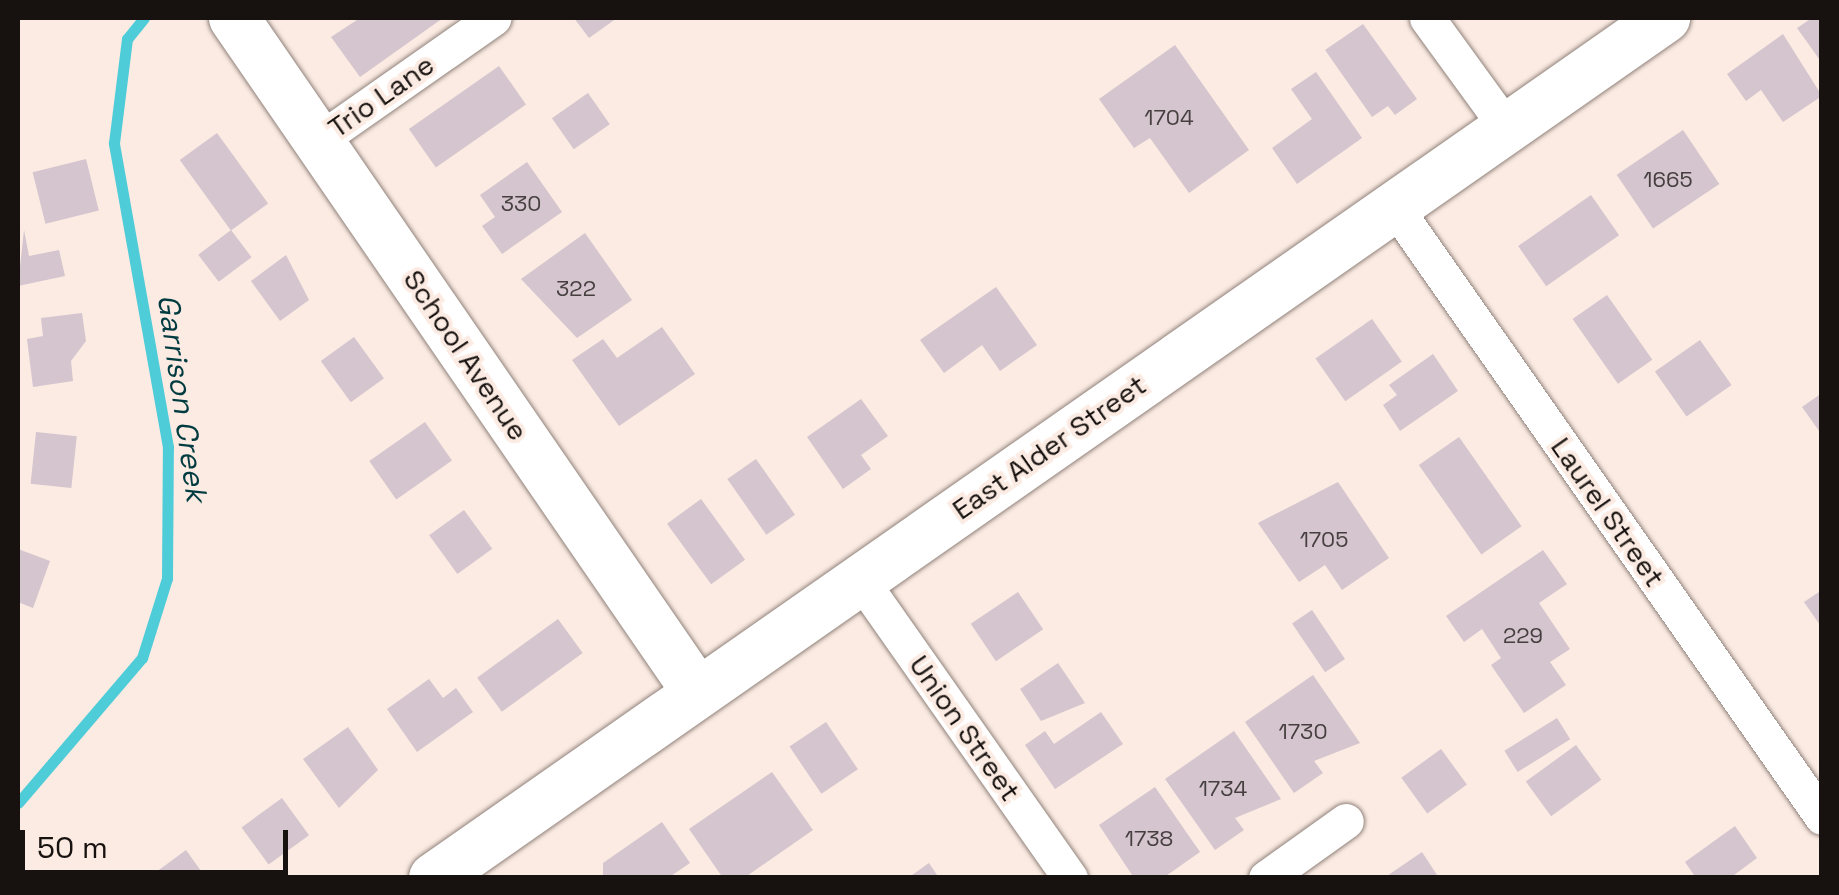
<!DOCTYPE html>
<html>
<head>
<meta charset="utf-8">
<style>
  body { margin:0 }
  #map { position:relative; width:1839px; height:895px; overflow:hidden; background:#fbebe3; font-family:"Space Grotesk",sans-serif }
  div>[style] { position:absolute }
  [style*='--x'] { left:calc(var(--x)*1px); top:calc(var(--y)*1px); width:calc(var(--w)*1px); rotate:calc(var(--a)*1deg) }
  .stream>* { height:11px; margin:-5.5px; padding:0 5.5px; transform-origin:5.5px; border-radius:5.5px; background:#4eccd8 }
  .building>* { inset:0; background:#d4c5ce; transform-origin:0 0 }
  .roads { filter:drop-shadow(0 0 2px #90827b) drop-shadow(0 0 2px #90827b) }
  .minor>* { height:35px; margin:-17.5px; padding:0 17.5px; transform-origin:17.5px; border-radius:17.5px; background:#fff }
  .secondary>* { height:50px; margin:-25px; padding:0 25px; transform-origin:25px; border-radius:25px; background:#fff }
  span { translate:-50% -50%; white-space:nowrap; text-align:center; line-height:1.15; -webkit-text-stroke:8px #fbebe3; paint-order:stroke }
  .number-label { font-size:22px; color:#463f3f }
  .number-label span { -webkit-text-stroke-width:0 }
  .street-label { font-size:28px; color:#17120f }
  .water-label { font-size:30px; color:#003b40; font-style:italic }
  .frame { position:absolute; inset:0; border:20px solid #17120f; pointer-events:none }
  .scale { position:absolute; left:20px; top:830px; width:268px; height:45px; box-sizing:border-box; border:5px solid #17120f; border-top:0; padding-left:12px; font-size:30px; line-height:35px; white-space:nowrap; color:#17120f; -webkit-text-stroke:8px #fbebe3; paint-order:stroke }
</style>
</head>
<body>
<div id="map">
  <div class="stream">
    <div style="--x:18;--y:803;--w:191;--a:-49.5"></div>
    <div style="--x:142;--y:658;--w:84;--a:-72.6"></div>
    <div style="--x:167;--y:578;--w:131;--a:-89.6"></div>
    <div style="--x:168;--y:447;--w:309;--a:-100.1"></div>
    <div style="--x:114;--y:143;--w:105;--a:-82.9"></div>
    <div style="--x:127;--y:39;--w:27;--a:-51"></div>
  </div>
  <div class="building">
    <div style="clip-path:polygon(360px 18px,443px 18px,360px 77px,331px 37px)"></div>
    <div style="clip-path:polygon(574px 18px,617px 18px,589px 38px)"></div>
    <div style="clip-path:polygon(1812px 18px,1822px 18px,1822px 63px,1797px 28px)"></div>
    <div style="clip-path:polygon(1363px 24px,1417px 99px,1395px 115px,1388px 106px,1372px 117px,1325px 50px)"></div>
    <div style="clip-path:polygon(1783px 34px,1822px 96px,1783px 122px,1761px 90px,1746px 101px,1727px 74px)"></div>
    <div style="clip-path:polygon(1175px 45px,1249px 150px,1189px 193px,1150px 138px,1134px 148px,1099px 99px)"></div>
    <div style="left:499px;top:66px;width:47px;height:110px;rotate:55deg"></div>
    <div style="clip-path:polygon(1316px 72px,1362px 138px,1297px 184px,1272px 148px,1312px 119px,1291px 89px)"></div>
    <div style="left:588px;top:93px;width:38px;height:44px;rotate:55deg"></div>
    <div style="left:1683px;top:130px;width:65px;height:80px;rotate:56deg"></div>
    <div style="left:217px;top:133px;width:87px;height:46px;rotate:54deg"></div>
    <div style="left:86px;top:159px;width:53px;height:55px;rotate:76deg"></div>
    <div style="clip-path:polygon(527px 162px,562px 212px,502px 254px,482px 226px,495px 217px,480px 195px)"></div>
    <div style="left:1591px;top:195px;width:49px;height:89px;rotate:55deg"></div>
    <div style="clip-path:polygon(24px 230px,29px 256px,59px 250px,65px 276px,18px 286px)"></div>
    <div style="left:231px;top:230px;width:34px;height:41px;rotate:53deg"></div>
    <div style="clip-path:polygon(585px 233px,632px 300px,577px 338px,521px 279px)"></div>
    <div style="clip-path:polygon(286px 255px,309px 300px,280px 321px,251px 281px)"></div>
    <div style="clip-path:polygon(996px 287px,1037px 345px,1000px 371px,982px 345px,944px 373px,920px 340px)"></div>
    <div style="left:1607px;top:295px;width:79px;height:42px;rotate:55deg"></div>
    <div style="clip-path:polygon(82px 313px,86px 341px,71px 361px,73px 381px,33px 387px,27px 339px,43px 336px,41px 318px)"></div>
    <div style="left:1372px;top:319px;width:52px;height:69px;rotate:55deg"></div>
    <div style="clip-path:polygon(662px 327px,695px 374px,619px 426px,572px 360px,603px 339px,617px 358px)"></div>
    <div style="left:354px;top:337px;width:51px;height:41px;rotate:54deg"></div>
    <div style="left:1700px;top:340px;width:55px;height:55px;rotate:55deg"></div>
    <div style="clip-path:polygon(1433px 354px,1458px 391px,1400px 431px,1383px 405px,1397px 395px,1389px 385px)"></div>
    <div style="clip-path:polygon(1822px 393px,1822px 435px,1802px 407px)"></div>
    <div style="clip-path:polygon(861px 399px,888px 436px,861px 455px,871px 469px,843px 489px,807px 437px)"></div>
    <div style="left:425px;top:422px;width:47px;height:68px;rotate:55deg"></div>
    <div style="left:36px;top:432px;width:41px;height:52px;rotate:6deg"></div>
    <div style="left:1459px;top:437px;width:109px;height:49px;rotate:55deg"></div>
    <div style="left:756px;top:459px;width:68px;height:35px;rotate:55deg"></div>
    <div style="clip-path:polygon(1338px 482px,1389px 558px,1342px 590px,1325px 565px,1299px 582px,1258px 523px)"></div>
    <div style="left:701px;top:499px;width:75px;height:42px;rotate:54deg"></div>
    <div style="left:464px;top:510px;width:48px;height:43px;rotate:54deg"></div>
    <div style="clip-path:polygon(18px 549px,50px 561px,33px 608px,18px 602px)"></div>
    <div style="clip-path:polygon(1543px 550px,1567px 584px,1539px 603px,1570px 649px,1550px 662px,1566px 685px,1524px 713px,1491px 665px,1501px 658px,1482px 629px,1464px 642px,1446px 616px)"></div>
    <div style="clip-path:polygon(1822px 590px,1822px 628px,1804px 602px)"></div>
    <div style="left:1018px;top:592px;width:45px;height:57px;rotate:56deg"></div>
    <div style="left:1312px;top:610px;width:59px;height:24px;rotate:56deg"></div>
    <div style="left:558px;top:619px;width:42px;height:100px;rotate:54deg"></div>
    <div style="clip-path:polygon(1058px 663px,1085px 703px,1041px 721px,1020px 689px)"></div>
    <div style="clip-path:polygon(1313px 675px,1360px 743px,1314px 761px,1323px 773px,1294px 793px,1245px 722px)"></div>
    <div style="clip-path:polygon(429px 679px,443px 698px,456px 688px,473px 712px,417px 752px,387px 709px)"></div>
    <div style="clip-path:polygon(1101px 712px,1123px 744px,1055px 789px,1025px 745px,1045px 731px,1054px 744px)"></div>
    <div style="left:1557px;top:718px;width:25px;height:62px;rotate:58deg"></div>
    <div style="left:826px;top:722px;width:57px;height:44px;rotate:56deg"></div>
    <div style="clip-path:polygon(348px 727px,378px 770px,339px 808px,303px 759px)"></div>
    <div style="clip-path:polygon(1234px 731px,1281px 799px,1235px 818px,1244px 830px,1215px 850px,1165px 779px)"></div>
    <div style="left:1576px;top:745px;width:43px;height:62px;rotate:54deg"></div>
    <div style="left:1441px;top:749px;width:44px;height:49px;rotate:54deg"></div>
    <div style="clip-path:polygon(772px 772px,813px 830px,744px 878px,723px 878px,689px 829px)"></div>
    <div style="clip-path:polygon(1155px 787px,1200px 852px,1163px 878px,1134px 878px,1099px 825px)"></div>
    <div style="left:282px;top:798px;width:46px;height:50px;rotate:54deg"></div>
    <div style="clip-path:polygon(662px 822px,690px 863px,668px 878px,603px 878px,603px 863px)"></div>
    <div style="clip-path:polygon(1735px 826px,1757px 858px,1730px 878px,1696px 878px,1685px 862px)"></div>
    <div style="clip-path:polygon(186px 850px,206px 878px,148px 878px)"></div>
    <div style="clip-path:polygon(1422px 852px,1439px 878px,1384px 878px)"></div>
    <div style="clip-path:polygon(929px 863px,939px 878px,908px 878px)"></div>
  </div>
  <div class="roads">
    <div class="minor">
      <div style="--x:1427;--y:18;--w:136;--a:54"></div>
      <div style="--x:319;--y:140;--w:213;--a:-35"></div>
      <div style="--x:1394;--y:206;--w:746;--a:54.99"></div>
      <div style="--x:860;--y:579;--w:365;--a:54.9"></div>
      <div style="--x:1266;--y:878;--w:98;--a:-35.5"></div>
    </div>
    <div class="secondary">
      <div style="--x:234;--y:18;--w:819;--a:55.5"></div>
      <div style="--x:434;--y:878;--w:1502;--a:-34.94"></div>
    </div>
  </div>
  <div class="number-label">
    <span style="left:1169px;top:118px">1704</span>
    <span style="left:1668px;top:180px">1665</span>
    <span style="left:521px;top:204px">330</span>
    <span style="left:576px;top:289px">322</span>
    <span style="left:1324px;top:540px">1705</span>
    <span style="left:1523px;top:636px">229</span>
    <span style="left:1303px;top:732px">1730</span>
    <span style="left:1223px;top:789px">1734</span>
    <span style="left:1149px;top:839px">1738</span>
  </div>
  <div class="street-label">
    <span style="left:381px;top:96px;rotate:-35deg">Trio Lane</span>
    <span style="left:466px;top:355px;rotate:56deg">School Avenue</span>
    <span style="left:1049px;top:447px;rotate:-35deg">East Alder Street</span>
    <span style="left:1608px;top:512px;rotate:55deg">Laurel Street</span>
    <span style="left:965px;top:728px;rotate:55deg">Union Street</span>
  </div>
  <div class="water-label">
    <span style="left:182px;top:398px;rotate:82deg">Garrison Creek</span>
  </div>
  <div class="frame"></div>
  <div class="scale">50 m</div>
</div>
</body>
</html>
